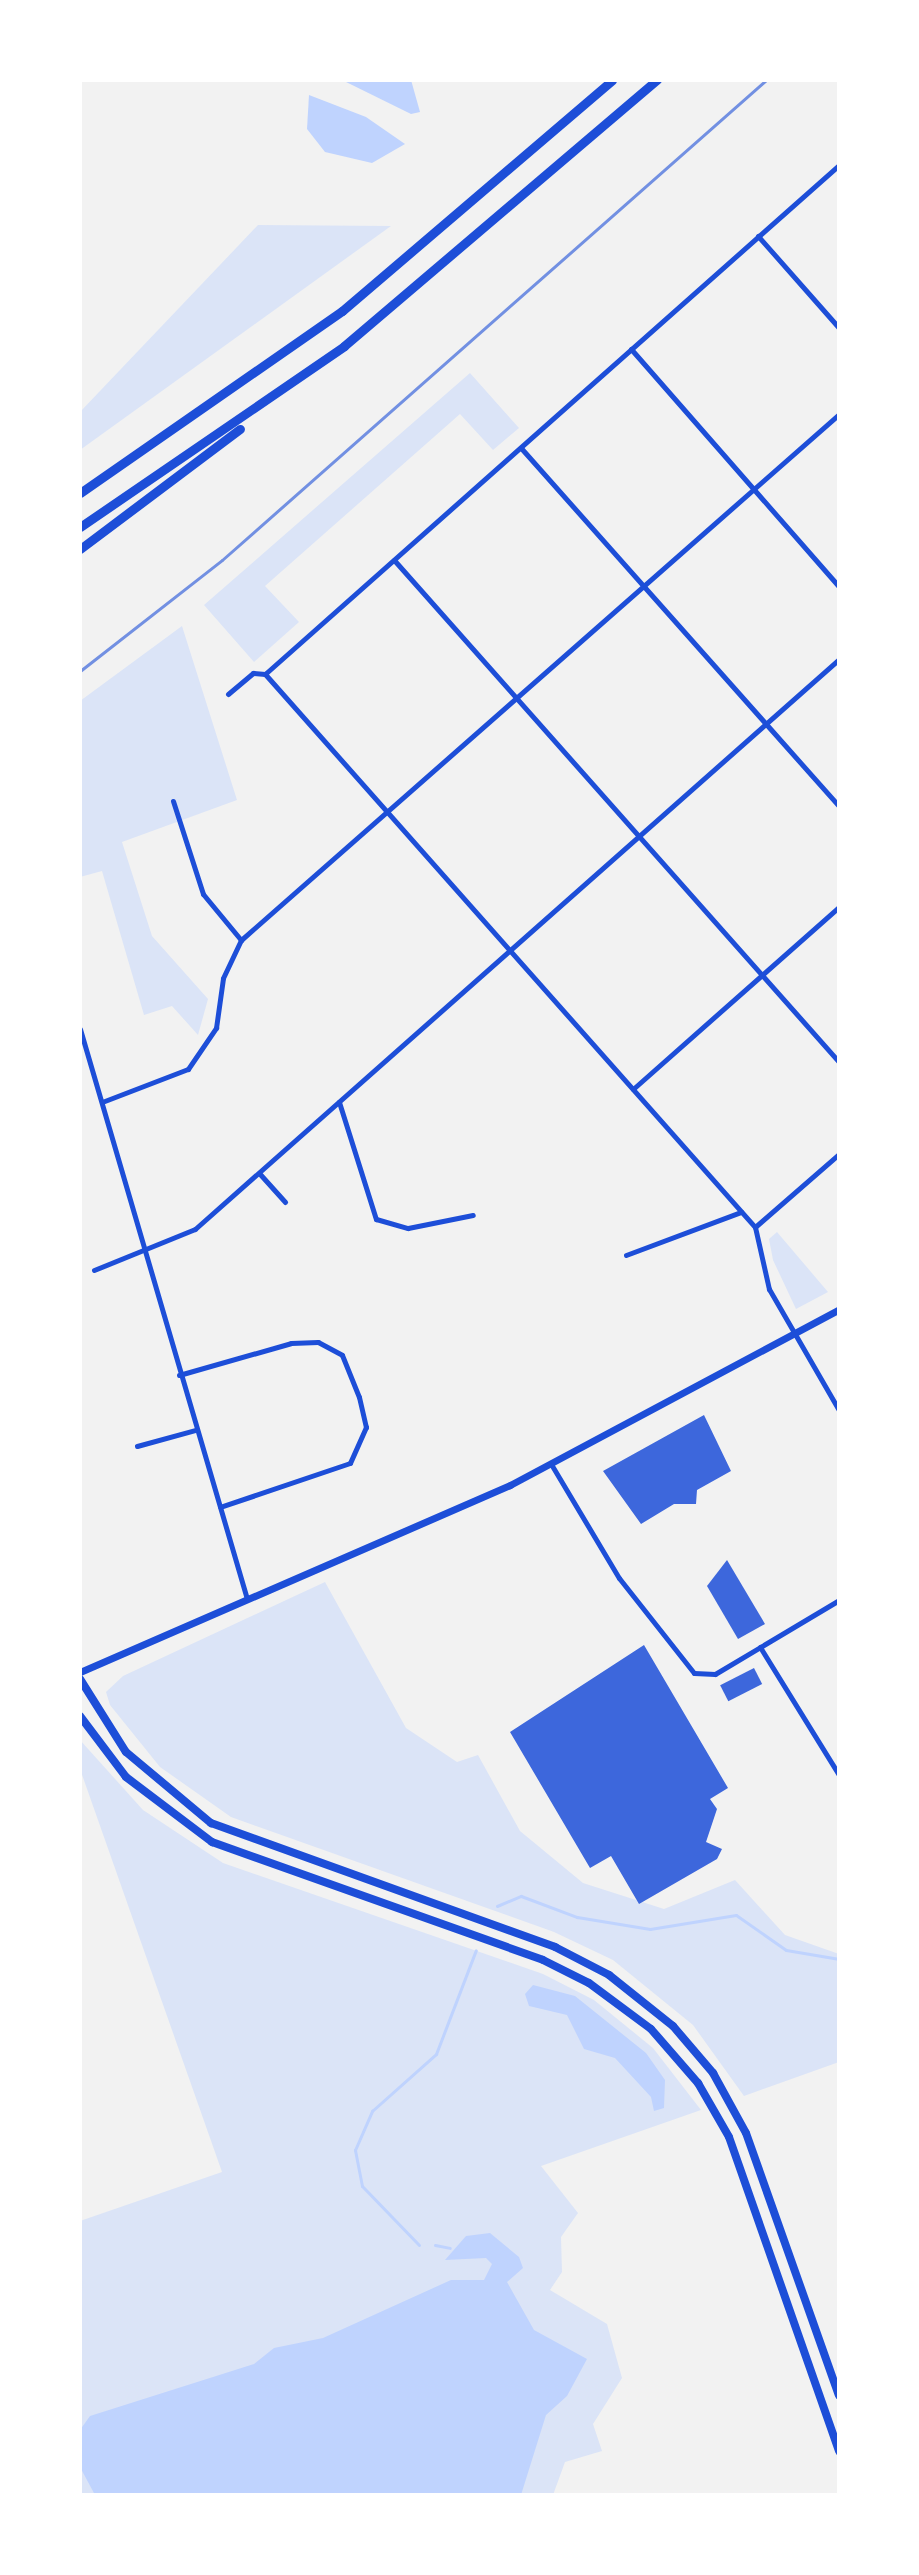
<!DOCTYPE html>
<html>
<head>
<meta charset="utf-8">
<style>
  body { margin:0 }
  #map { position:relative; width:919px; height:2575px; overflow:hidden; background:#f2f2f2; font-family:Inter,sans-serif }
  div>[style] { position:absolute }
  [style*='--x'] { left:calc(var(--x)*1px); top:calc(var(--y)*1px); width:calc(var(--w)*1px); rotate:calc(var(--a)*1deg) }
  .green>* { inset:0; background:#dbe4f7 }
  .water>* { inset:0; background:#bfd3fe }
  .stream>* { height:3px; margin:-1.5px; padding:0 1.5px; transform-origin:1.5px; border-radius:1.5px; background:#bfd3fe }
  .building>* { inset:0; background:#3d67dc; transform-origin:0 0 }
  .minor>* { height:5px; margin:-2.5px; padding:0 2.5px; transform-origin:2.5px; border-radius:2.5px; background:#1d4ed8 }
  .secondary>* { height:7px; margin:-3.5px; padding:0 3.5px; transform-origin:3.5px; border-radius:3.5px; background:#1d4ed8 }
  .primary>* { height:8px; margin:-4px; padding:0 4px; transform-origin:4px; border-radius:4px; background:#1d4ed8 }
  .motorway>* { height:9px; margin:-4.5px; padding:0 4.5px; transform-origin:4.5px; border-radius:4.5px; background:#1d4ed8 }
  .rail>* { height:3px; margin:-1.5px; padding:0 1.5px; transform-origin:1.5px; border-radius:1.5px; background:#7290e2 }
  span { translate:-50% -50%; white-space:nowrap; text-align:center; line-height:1.15; -webkit-text-stroke:6px #fff; paint-order:stroke }
  .frame { position:absolute; inset:0; border:82px solid #fff; pointer-events:none }
</style>
</head>
<body>
<div id="map">
  <div class="green">
    <div style="clip-path:polygon(258px 225px,391px 226px,80px 450px,80px 412px)"></div>
    <div style="clip-path:polygon(470px 373px,519px 428px,493px 450px,460px 414px,265px 586px,299px 622px,254px 662px,204px 605px)"></div>
    <div style="clip-path:polygon(182px 626px,237px 800px,122px 842px,152px 936px,208px 999px,198px 1035px,172px 1006px,144px 1015px,102px 871px,80px 877px,80px 701px)"></div>
    <div style="clip-path:polygon(777px 1232px,828px 1292px,796px 1309px,773px 1260px,769px 1239px)"></div>
    <div style="clip-path:polygon(325px 1582px,406px 1728px,457px 1762px,478px 1755px,520px 1831px,583px 1883px,664px 1909px,735px 1880px,785px 1935px,839px 1954px,839px 2062px,744px 2096px,693px 2025px,613px 1960px,554px 1932px,231px 1817px,160px 1767px,110px 1705px,106px 1692px,123px 1676px)"></div>
    <div style="clip-path:polygon(80px 1740px,143px 1810px,223px 1863px,543px 1974px,594px 2000px,653px 2048px,701px 2110px,541px 2166px,578px 2213px,561px 2237px,562px 2272px,550px 2290px,607px 2324px,622px 2378px,593px 2424px,602px 2451px,565px 2462px,553px 2495px,80px 2495px,80px 2221px,222px 2172px,80px 1769px)"></div>
  </div>
  <div class="water">
    <div style="clip-path:polygon(342px 80px,411px 80px,420px 112px,411px 114px)"></div>
    <div style="clip-path:polygon(309px 95px,366px 117px,405px 144px,372px 163px,325px 152px,307px 129px)"></div>
    <div style="clip-path:polygon(533px 1985px,575px 1996px,646px 2053px,665px 2080px,664px 2108px,654px 2111px,651px 2097px,615px 2058px,584px 2049px,567px 2015px,529px 2006px,525px 1994px)"></div>
    <div style="clip-path:polygon(490px 2233px,519px 2257px,523px 2268px,507px 2282px,534px 2330px,587px 2359px,567px 2396px,546px 2415px,521px 2495px,95px 2495px,80px 2467px,80px 2430px,90px 2416px,254px 2364px,274px 2348px,323px 2338px,451px 2280px,484px 2280px,492px 2264px,486px 2258px,445px 2260px,466px 2236px)"></div>
  </div>
  <div class="stream">
    <div style="--x:497;--y:1906;--w:26;--a:-23"></div>
    <div style="--x:521;--y:1896;--w:60;--a:20.6"></div>
    <div style="--x:577;--y:1917;--w:74;--a:9.3"></div>
    <div style="--x:650;--y:1929;--w:87;--a:-9.2"></div>
    <div style="--x:736;--y:1915;--w:61;--a:35"></div>
    <div style="--x:786;--y:1950;--w:54;--a:9.6"></div>
    <div style="--x:419;--y:2245;--w:82;--a:-134"></div>
    <div style="--x:362;--y:2186;--w:37;--a:-101"></div>
    <div style="--x:355;--y:2150;--w:43;--a:-66.4"></div>
    <div style="--x:372;--y:2111;--w:86;--a:-41.7"></div>
    <div style="--x:436;--y:2054;--w:111;--a:-69"></div>
    <div style="--x:435;--y:2245;--w:15;--a:11"></div>
  </div>
  <div class="building">
    <div style="clip-path:polygon(704px 1415px,731px 1471px,697px 1490px,696px 1504px,674px 1504px,641px 1524px,603px 1471px)"></div>
    <div style="clip-path:polygon(727px 1560px,765px 1624px,738px 1639px,707px 1586px)"></div>
    <div style="clip-path:polygon(644px 1645px,728px 1788px,710px 1799px,717px 1809px,706px 1842px,722px 1849px,717px 1859px,639px 1904px,611px 1856px,590px 1868px,510px 1732px)"></div>
    <div style="left:754px;top:1668px;width:18px;height:38px;rotate:63deg"></div>
  </div>
  <div class="minor">
    <div style="--x:758;--y:236;--w:123;--a:48.6"></div>
    <div style="--x:631;--y:349;--w:316;--a:48.8"></div>
    <div style="--x:521;--y:448;--w:479;--a:48.4"></div>
    <div style="--x:394;--y:560;--w:671;--a:48.44"></div>
    <div style="--x:265;--y:674;--w:739;--a:48.46"></div>
    <div style="--x:755;--y:1227;--w:64;--a:77.3"></div>
    <div style="--x:769;--y:1289;--w:140;--a:60"></div>
    <div style="--x:228;--y:694;--w:33;--a:-40"></div>
    <div style="--x:253;--y:673;--w:12;--a:5"></div>
    <div style="--x:265;--y:674;--w:767;--a:-41.57"></div>
    <div style="--x:173;--y:801;--w:98;--a:72.1"></div>
    <div style="--x:203;--y:894;--w:60;--a:50.4"></div>
    <div style="--x:80;--y:1029;--w:594;--a:73.67"></div>
    <div style="--x:633;--y:1089;--w:275;--a:-41.5"></div>
    <div style="--x:102;--y:1102;--w:92;--a:-21"></div>
    <div style="--x:188;--y:1069;--w:50;--a:-55.7"></div>
    <div style="--x:216;--y:1028;--w:50;--a:-82"></div>
    <div style="--x:223;--y:978;--w:42;--a:-64.7"></div>
    <div style="--x:241;--y:940;--w:796;--a:-41.33"></div>
    <div style="--x:339;--y:1102;--w:123;--a:72.5"></div>
    <div style="--x:376;--y:1219;--w:33;--a:16"></div>
    <div style="--x:408;--y:1228;--w:66;--a:-11.3"></div>
    <div style="--x:259;--y:1173;--w:39;--a:48"></div>
    <div style="--x:755;--y:1227;--w:111;--a:-41"></div>
    <div style="--x:626;--y:1255;--w:123;--a:-20.5"></div>
    <div style="--x:94;--y:1270;--w:109;--a:-22.1"></div>
    <div style="--x:195;--y:1229;--w:860;--a:-41.51"></div>
    <div style="--x:179;--y:1375;--w:116;--a:-15.9"></div>
    <div style="--x:291;--y:1343;--w:27;--a:-2"></div>
    <div style="--x:318;--y:1342;--w:27;--a:28"></div>
    <div style="--x:342;--y:1355;--w:45;--a:68"></div>
    <div style="--x:359;--y:1397;--w:31;--a:77"></div>
    <div style="--x:366;--y:1427;--w:39;--a:114"></div>
    <div style="--x:350;--y:1463;--w:137;--a:161.3"></div>
    <div style="--x:137;--y:1446;--w:60;--a:-15.4"></div>
    <div style="--x:551;--y:1464;--w:133;--a:59.2"></div>
    <div style="--x:619;--y:1578;--w:121;--a:51.7"></div>
    <div style="--x:694;--y:1673;--w:21;--a:3"></div>
    <div style="--x:715;--y:1674;--w:144;--a:-30.8"></div>
    <div style="--x:760;--y:1647;--w:150;--a:58.3"></div>
  </div>
  <div class="secondary">
    <div style="--x:80;--y:1672;--w:469;--a:-23.5"></div>
    <div style="--x:510;--y:1485;--w:373;--a:-28.1"></div>
  </div>
  <div class="primary">
    <div style="--x:80;--y:1679;--w:86;--a:57.8"></div>
    <div style="--x:126;--y:1752;--w:111;--a:39.9"></div>
    <div style="--x:211;--y:1823;--w:366;--a:19.8"></div>
    <div style="--x:555;--y:1947;--w:61;--a:27.4"></div>
    <div style="--x:609;--y:1975;--w:82;--a:38.6"></div>
    <div style="--x:673;--y:2026;--w:62;--a:49.6"></div>
    <div style="--x:713;--y:2073;--w:68;--a:61.2"></div>
    <div style="--x:746;--y:2133;--w:278;--a:70.5"></div>
    <div style="--x:80;--y:1716;--w:76;--a:53"></div>
    <div style="--x:126;--y:1777;--w:108;--a:37.1"></div>
    <div style="--x:212;--y:1842;--w:351;--a:19.6"></div>
    <div style="--x:543;--y:1960;--w:51;--a:26.6"></div>
    <div style="--x:589;--y:1983;--w:77;--a:36.6"></div>
    <div style="--x:651;--y:2029;--w:72;--a:49"></div>
    <div style="--x:698;--y:2083;--w:62;--a:60.1"></div>
    <div style="--x:729;--y:2137;--w:333;--a:70.7"></div>
  </div>
  <div class="motorway">
    <div style="--x:80;--y:493;--w:319;--a:-34.8"></div>
    <div style="--x:342;--y:311;--w:355;--a:-40.5"></div>
    <div style="--x:80;--y:527;--w:320;--a:-34.4"></div>
    <div style="--x:344;--y:346;--w:411;--a:-40.4"></div>
    <div style="--x:80;--y:549;--w:200;--a:-36.9"></div>
  </div>
  <div class="rail">
    <div style="--x:80;--y:671;--w:180;--a:-38"></div>
    <div style="--x:222;--y:560;--w:725;--a:-41.42"></div>
  </div>
  <div class="frame"></div>
</div>
</body>
</html>
